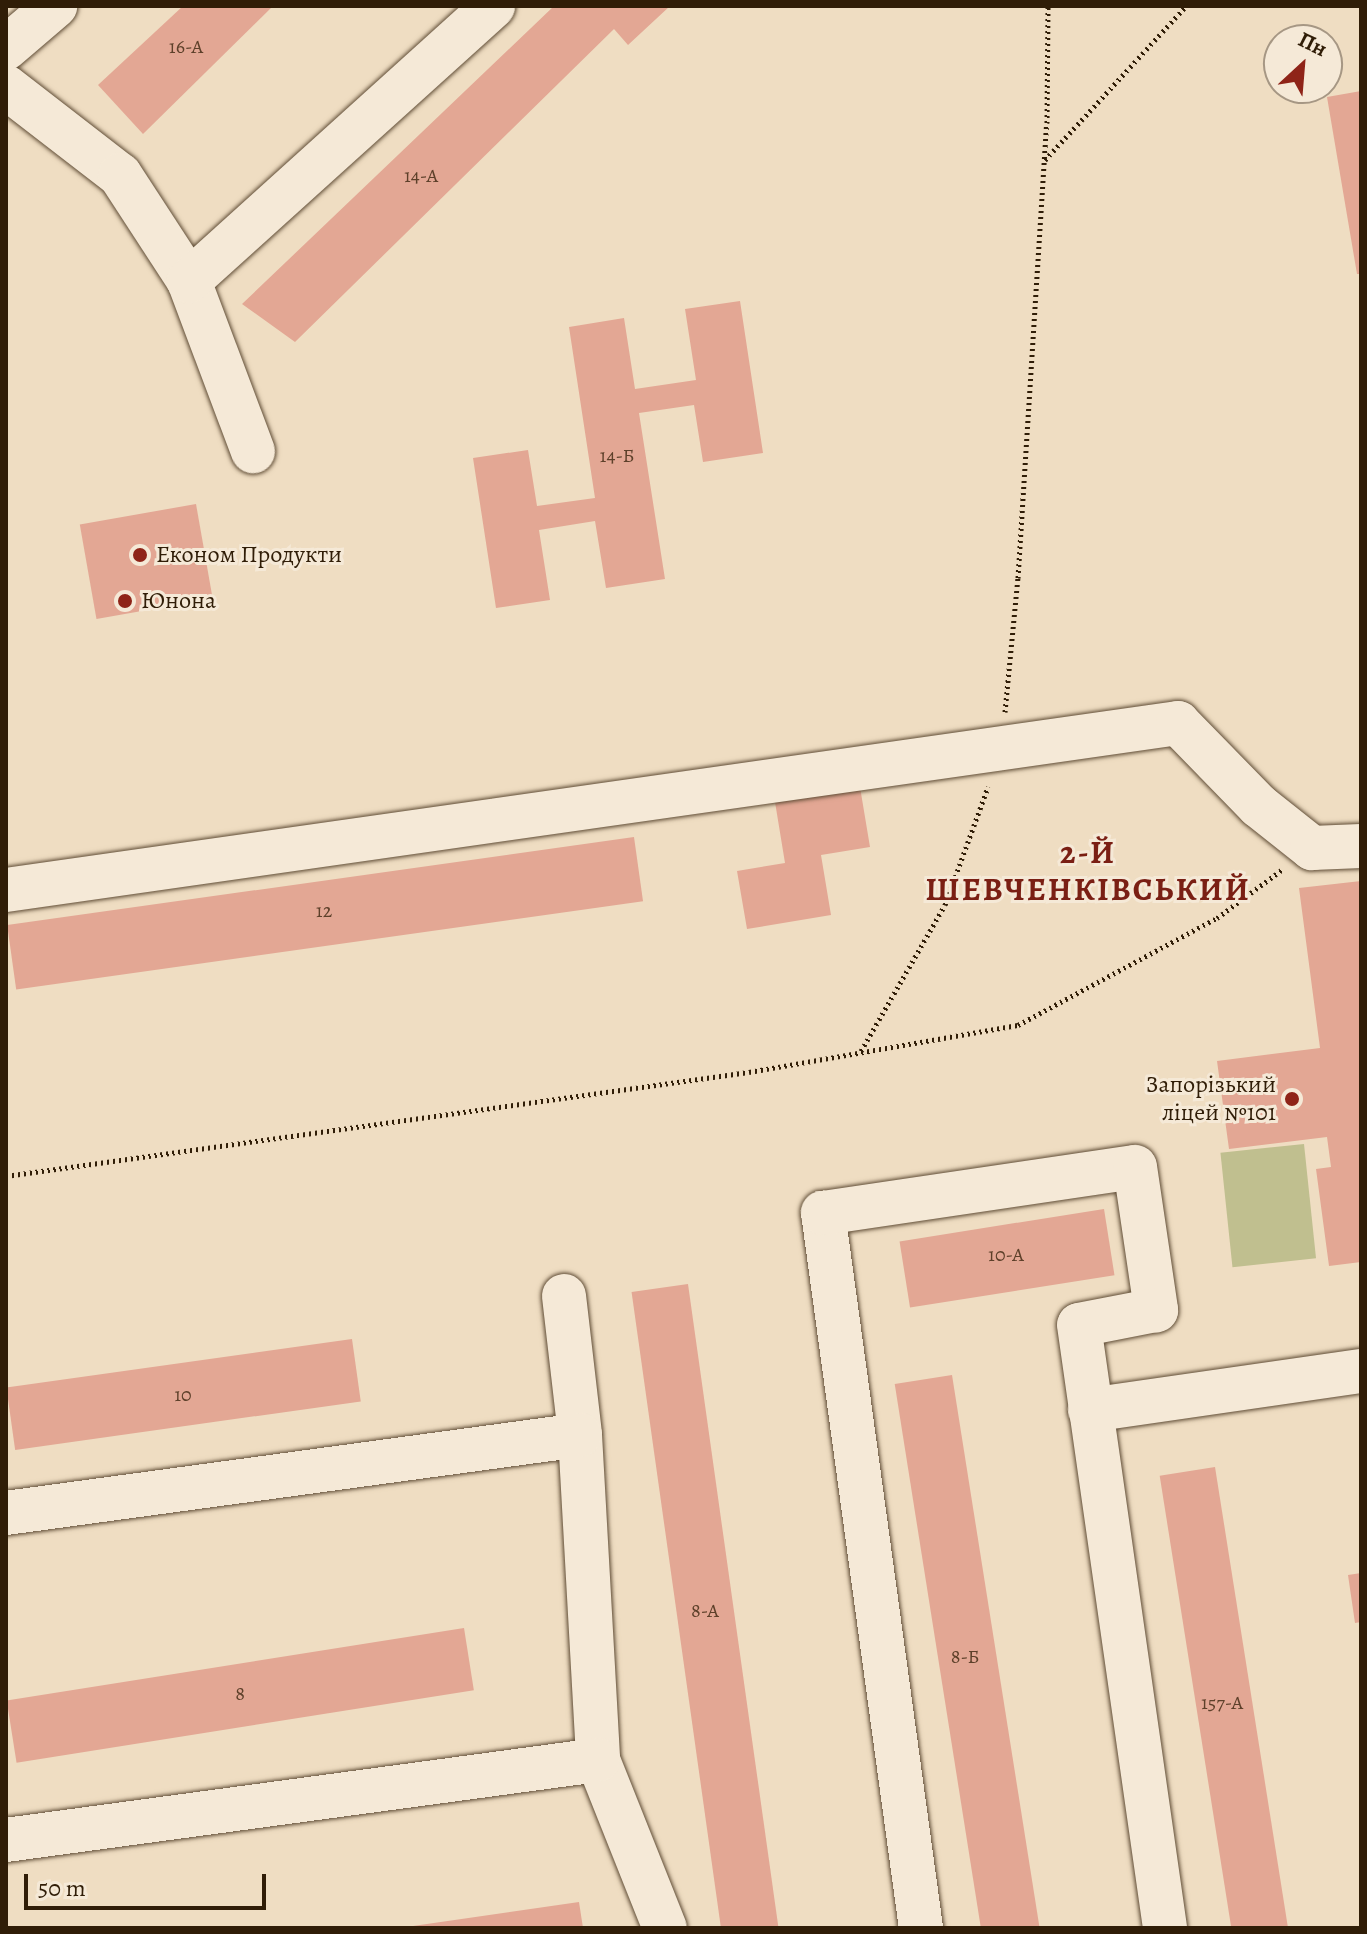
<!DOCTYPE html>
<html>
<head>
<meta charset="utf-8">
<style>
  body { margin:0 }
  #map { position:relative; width:1367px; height:1934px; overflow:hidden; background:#efddc2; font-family:Alegreya,serif }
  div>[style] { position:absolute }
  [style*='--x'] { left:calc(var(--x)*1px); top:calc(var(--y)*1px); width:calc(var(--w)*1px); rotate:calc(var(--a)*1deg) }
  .green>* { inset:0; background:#c0bf8f; transform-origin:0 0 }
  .building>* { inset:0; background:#e3a794; transform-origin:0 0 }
  .path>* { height:5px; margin-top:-2.5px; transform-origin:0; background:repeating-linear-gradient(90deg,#301d07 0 2px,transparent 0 6px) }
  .roads { filter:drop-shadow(0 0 2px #604d36) drop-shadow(0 0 2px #604d36) }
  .minor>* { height:44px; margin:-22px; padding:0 22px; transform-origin:22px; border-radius:22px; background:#f5e9d7 }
  .dots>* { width:22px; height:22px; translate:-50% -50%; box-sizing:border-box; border:4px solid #f5e9d7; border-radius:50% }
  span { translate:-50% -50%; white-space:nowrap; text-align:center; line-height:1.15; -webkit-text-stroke:6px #f5e9d7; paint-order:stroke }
  .number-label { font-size:20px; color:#5d402a }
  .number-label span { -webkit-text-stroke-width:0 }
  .poi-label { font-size:24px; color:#301d07 }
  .left { translate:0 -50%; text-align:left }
  .right { translate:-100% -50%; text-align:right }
  .district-label { font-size:32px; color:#7a1f14; font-weight:700; letter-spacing:2px }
  .frame { position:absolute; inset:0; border:8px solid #301d07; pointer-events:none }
  .north { position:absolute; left:1263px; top:24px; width:80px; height:80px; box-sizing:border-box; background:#f5e9d7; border:2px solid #a69784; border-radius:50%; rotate:26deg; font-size:22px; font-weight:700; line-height:32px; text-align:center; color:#301d07 }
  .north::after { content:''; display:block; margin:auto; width:28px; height:36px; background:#8f2418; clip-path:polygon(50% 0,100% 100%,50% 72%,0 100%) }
  .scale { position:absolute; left:24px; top:1874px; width:242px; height:36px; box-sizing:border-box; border:4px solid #301d07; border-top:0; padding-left:10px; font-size:24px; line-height:28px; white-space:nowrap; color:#301d07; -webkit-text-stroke:6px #f5e9d7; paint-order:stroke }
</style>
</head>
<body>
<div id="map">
  <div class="green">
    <div style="left:1304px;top:1144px;width:115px;height:84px;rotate:84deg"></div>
  </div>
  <div class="building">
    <div style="clip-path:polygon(183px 6px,273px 6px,143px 134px,98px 85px)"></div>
    <div style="clip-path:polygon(554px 6px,670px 6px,628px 45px,614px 29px,295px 342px,242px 304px)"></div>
    <div style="clip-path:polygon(1361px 91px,1361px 274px,1357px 274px,1327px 97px)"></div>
    <div style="clip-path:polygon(740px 301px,763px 453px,703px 462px,694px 405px,639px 413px,665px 579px,606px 588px,595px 521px,539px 530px,550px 600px,496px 608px,473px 458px,528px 450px,537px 506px,595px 498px,569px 327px,624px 318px,635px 389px,696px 380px,685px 309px)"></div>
    <div style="left:196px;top:504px;width:96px;height:118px;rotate:80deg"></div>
    <div style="clip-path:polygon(860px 787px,870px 847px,821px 855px,831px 915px,747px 929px,737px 871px,785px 863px,775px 802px)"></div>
    <div style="left:634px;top:837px;width:65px;height:633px;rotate:82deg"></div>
    <div style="clip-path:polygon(1361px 881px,1361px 1262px,1329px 1266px,1316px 1169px,1331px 1167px,1327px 1137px,1229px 1149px,1217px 1061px,1320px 1048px,1299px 888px)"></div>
    <div style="left:1104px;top:1209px;width:67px;height:207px;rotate:81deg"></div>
    <div style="left:688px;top:1284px;width:650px;height:57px;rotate:82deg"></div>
    <div style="left:352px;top:1339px;width:63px;height:349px;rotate:82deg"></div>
    <div style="left:952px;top:1375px;width:559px;height:58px;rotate:81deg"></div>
    <div style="left:1215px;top:1467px;width:466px;height:56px;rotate:81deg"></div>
    <div style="clip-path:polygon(1361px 1573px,1361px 1622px,1355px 1623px,1348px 1575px)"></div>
    <div style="left:464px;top:1628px;width:63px;height:463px;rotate:81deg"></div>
    <div style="clip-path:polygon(579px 1902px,583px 1928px,413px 1928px,413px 1926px)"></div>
  </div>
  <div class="path">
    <div style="--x:1045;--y:160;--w:209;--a:-47.5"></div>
    <div style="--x:1005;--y:712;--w:135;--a:-84.5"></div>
    <div style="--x:1018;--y:578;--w:456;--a:-86.4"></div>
    <div style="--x:1047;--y:123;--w:117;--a:-89.5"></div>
    <div style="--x:861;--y:1051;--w:168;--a:-60.1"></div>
    <div style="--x:945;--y:905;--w:126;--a:-70"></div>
    <div style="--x:6;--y:1176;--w:750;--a:-7.97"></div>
    <div style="--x:749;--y:1072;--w:273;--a:-9.9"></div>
    <div style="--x:1018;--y:1025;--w:226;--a:-28.3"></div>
    <div style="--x:1217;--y:918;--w:82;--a:-36.6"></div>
  </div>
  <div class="roads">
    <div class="minor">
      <div style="--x:6;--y:48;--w:65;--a:-40.6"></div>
      <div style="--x:6;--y:87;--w:144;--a:37.7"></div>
      <div style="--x:120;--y:175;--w:126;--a:56.9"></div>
      <div style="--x:189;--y:281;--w:182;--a:69.4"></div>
      <div style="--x:189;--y:281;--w:410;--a:-42.1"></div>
      <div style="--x:6;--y:890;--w:1184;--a:-8.11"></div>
      <div style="--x:1178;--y:723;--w:116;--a:45.7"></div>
      <div style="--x:1259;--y:806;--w:68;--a:38.4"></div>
      <div style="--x:1312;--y:848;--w:49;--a:-2.3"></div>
      <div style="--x:564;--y:1296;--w:140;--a:83.4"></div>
      <div style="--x:580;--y:1435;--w:325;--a:86.8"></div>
      <div style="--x:598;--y:1760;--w:181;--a:68.3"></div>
      <div style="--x:1090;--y:1410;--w:274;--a:-8.2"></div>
      <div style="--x:6;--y:1513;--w:579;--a:-7.74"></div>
      <div style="--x:6;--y:1840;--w:597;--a:-7.7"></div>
      <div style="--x:921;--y:1928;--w:722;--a:-97.8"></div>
      <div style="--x:823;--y:1213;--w:315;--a:-8.4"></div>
      <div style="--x:1135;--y:1167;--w:145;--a:81.6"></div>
      <div style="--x:1156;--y:1310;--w:78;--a:169"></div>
      <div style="--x:1079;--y:1325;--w:609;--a:81.88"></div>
    </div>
  </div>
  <div class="dots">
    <div style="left:140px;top:555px;background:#8f2418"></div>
    <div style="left:125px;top:601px;background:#8f2418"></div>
    <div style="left:1292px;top:1099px;background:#8f2418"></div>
  </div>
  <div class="number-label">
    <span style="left:186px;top:46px">16-А</span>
    <span style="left:421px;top:175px">14-А</span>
    <span style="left:617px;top:455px">14-Б</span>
    <span style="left:324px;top:910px">12</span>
    <span style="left:1006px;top:1254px">10-А</span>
    <span style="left:183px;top:1394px">10</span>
    <span style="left:705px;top:1610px">8-А</span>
    <span style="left:965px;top:1656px">8-Б</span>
    <span style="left:240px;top:1693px">8</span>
    <span style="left:1222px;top:1702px">157-А</span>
  </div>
  <div class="poi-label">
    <span class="left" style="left:156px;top:555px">Економ Продукти</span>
    <span class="left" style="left:141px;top:601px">Юнона</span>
    <span class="right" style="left:1276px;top:1099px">Запорізький<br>ліцей №101</span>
  </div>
  <div class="district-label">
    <span style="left:1088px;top:871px">2-Й<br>ШЕВЧЕНКІВСЬКИЙ</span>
  </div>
  <div class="frame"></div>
  <div class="north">Пн</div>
  <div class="scale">50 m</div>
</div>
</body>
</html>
